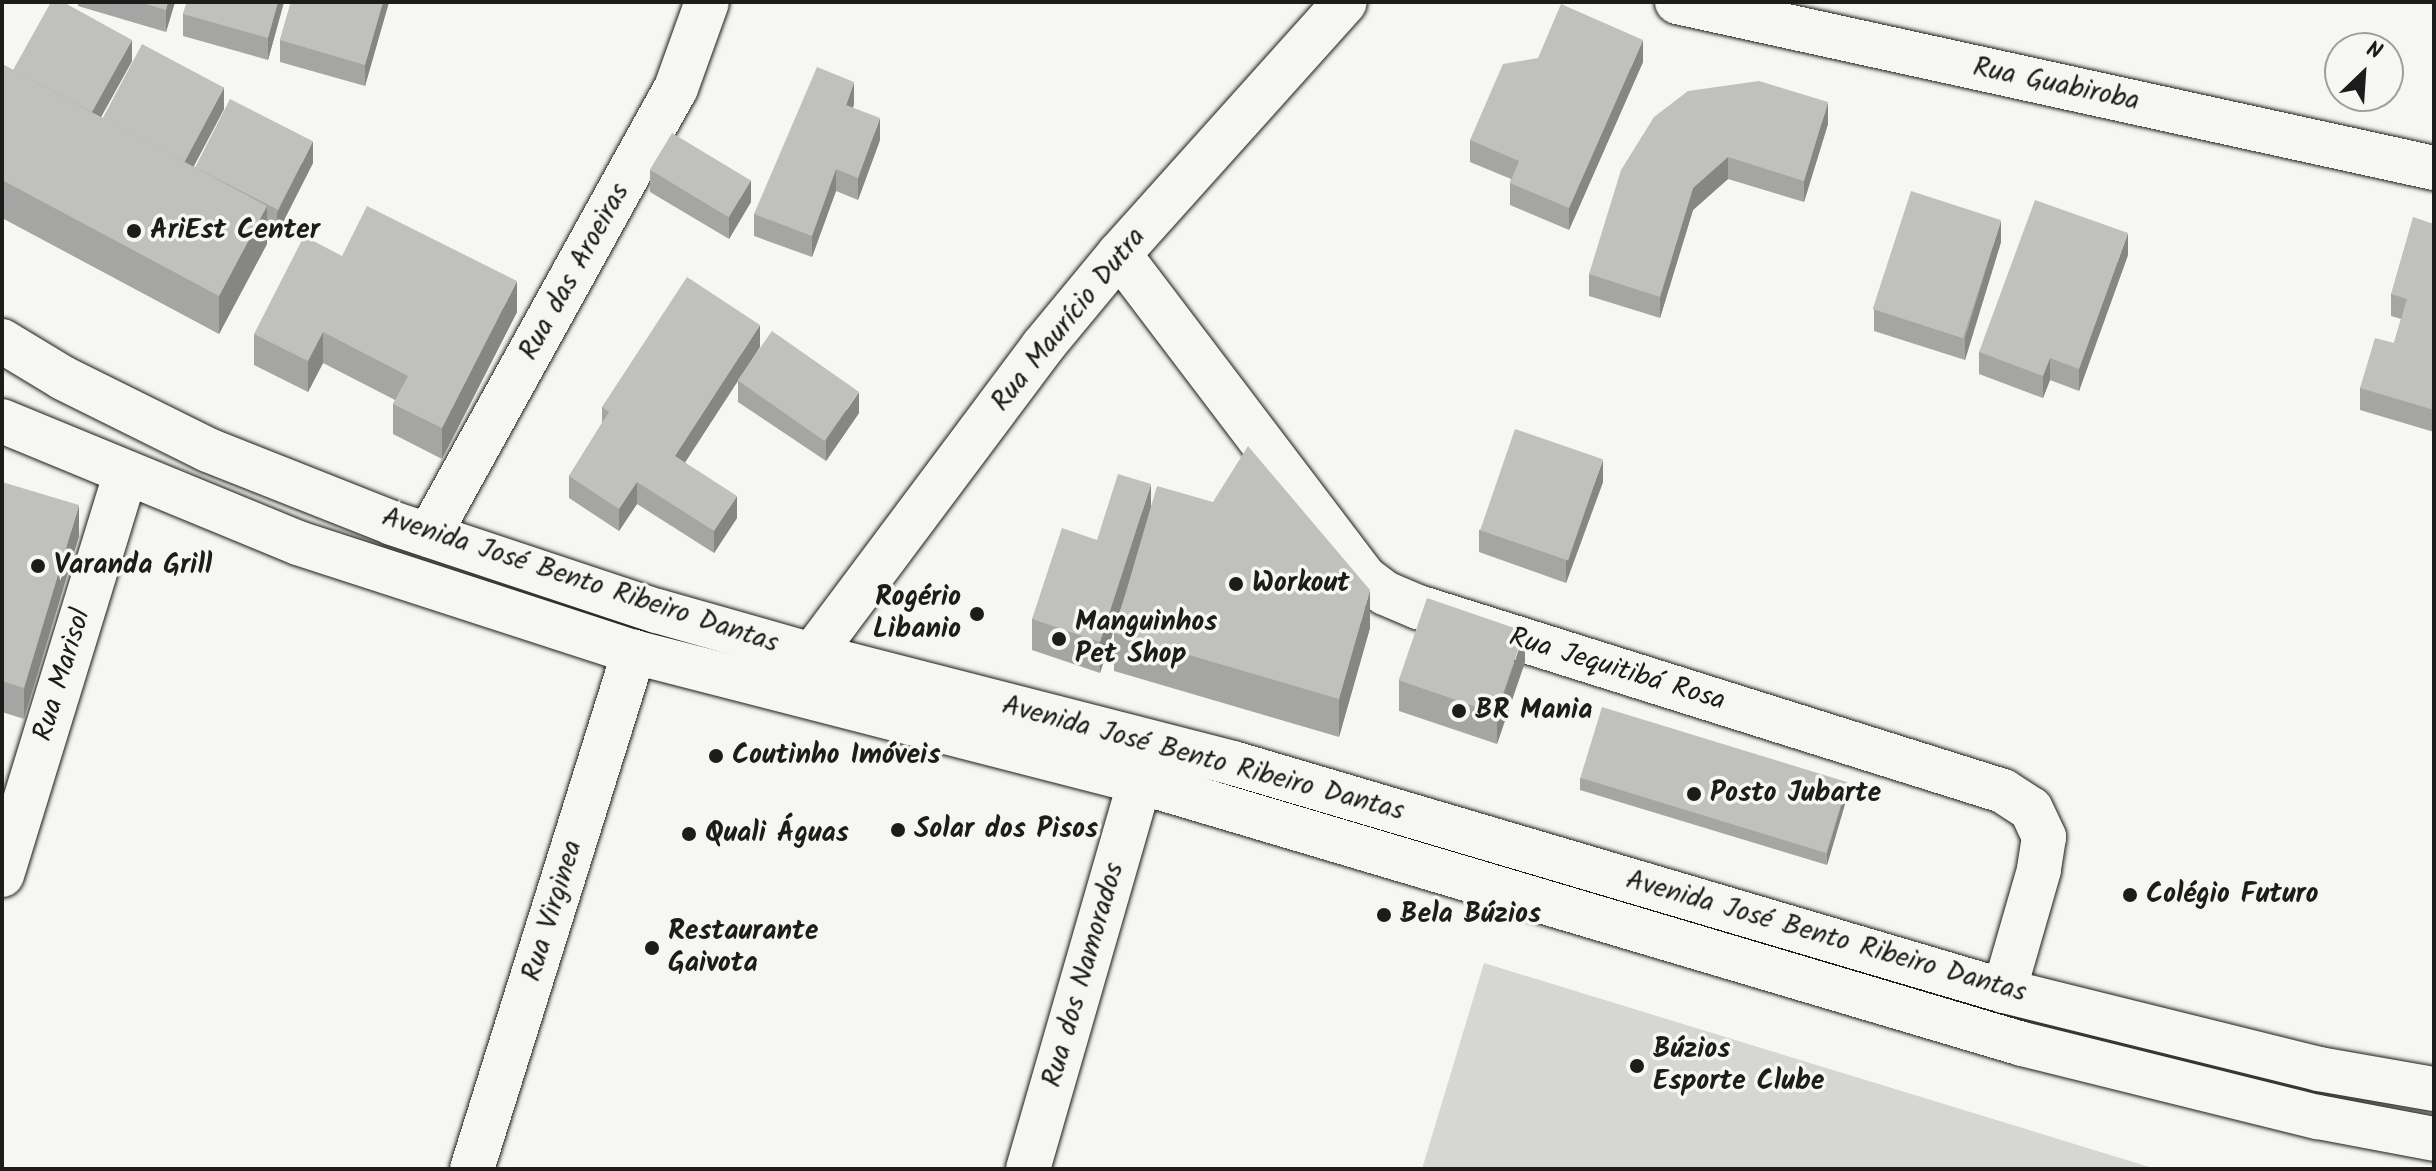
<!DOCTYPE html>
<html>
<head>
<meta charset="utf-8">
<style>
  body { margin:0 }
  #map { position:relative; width:2436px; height:1171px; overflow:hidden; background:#f6f6f2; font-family:Kalam,sans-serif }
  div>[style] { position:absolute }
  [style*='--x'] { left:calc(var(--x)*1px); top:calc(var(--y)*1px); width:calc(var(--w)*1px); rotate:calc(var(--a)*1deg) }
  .green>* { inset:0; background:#d6d6d2 }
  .roads { filter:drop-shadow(0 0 2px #1c1c1c) drop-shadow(0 0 2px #1c1c1c) }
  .street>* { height:44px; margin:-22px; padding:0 22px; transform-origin:22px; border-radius:22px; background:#f6f6f2 }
  .primary>* { height:44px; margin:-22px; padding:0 22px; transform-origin:22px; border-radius:22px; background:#f6f6f2 }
  .wall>* { inset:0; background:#a5a5a3 }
  .shaded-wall>* { inset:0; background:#868684 }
  .building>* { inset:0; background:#c0c0bd; transform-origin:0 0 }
  .dots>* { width:22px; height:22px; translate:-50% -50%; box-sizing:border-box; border:4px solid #f6f6f2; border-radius:50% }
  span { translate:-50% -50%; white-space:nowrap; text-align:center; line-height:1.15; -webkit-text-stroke:7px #f6f6f2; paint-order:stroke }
  .street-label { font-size:28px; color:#1c1c1c }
  .poi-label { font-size:28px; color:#1c1c1c; font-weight:700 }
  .left { translate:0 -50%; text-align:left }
  .right { translate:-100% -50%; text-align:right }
  .frame { position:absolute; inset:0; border:4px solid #1c1c1c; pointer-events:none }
  .north { position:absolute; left:2324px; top:32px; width:80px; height:80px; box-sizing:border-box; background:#f6f6f2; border:2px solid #9f9f9c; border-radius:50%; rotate:25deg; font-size:22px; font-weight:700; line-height:32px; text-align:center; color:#1c1c1c }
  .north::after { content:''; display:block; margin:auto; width:28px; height:36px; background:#1c1c1c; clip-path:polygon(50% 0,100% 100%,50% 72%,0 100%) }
</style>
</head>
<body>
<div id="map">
  <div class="green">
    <div style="clip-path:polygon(1484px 963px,2156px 1169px,1422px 1169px)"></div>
  </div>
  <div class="roads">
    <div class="street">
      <div style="--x:1677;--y:2;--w:775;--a:12.37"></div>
      <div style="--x:1119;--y:254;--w:407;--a:52.8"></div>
      <div style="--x:1365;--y:578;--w:25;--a:37"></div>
      <div style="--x:1385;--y:593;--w:36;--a:23"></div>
      <div style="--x:1418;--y:607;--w:613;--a:17.46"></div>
      <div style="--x:2003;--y:791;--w:33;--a:33"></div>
      <div style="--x:2031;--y:809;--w:31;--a:65"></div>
      <div style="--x:2044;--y:837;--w:33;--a:99"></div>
      <div style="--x:2039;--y:870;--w:126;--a:106.1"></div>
      <div style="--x:429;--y:535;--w:511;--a:-61.08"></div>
      <div style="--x:676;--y:88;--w:91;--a:-70.2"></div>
      <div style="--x:812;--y:655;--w:386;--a:-53.2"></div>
      <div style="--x:1043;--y:346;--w:119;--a:-50.4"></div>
      <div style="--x:1119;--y:254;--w:338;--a:-48.1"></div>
      <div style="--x:2;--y:875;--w:418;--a:-72.9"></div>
      <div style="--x:472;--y:1169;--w:542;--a:-72.6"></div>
      <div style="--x:1028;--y:1169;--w:403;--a:-73.9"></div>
    </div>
    <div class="primary">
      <div style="--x:2;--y:341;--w:71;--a:31.2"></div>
      <div style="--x:63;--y:378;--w:162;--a:26.4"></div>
      <div style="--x:208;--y:450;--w:198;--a:21.6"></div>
      <div style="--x:392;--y:523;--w:279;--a:18.4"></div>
      <div style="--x:657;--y:611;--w:161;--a:15.8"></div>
      <div style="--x:812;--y:655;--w:435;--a:14.4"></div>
      <div style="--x:1233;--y:763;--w:804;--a:16.47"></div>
      <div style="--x:2004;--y:991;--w:325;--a:13.9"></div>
      <div style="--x:2319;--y:1069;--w:117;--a:9.9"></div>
      <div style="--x:2;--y:421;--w:320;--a:22.4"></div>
      <div style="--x:298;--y:543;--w:353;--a:18"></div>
      <div style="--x:634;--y:652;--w:522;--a:14.41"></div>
      <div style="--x:1140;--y:782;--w:920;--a:16.54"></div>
      <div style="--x:2022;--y:1044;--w:305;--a:13.9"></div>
      <div style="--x:2318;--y:1117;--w:118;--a:10.7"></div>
    </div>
  </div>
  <div class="wall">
    <div style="clip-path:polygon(78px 2px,175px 2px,166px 32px,78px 6px)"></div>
    <div style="clip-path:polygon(187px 2px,284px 2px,268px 60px,183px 36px,183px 14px)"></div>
    <div style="clip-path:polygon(291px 2px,389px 2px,365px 86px,280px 62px,280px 40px)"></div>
    <div style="clip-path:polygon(132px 61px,101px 117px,104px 119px,224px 109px,193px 167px,313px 163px,277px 234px,267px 229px,267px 244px,219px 334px,2px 218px,2px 64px,13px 70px)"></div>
    <div style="clip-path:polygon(1643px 62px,1569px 230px,1510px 205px,1510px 183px,1511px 179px,1470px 162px,1470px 140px)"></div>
    <div style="clip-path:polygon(1688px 91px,1828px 124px,1804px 202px,1728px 179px,1693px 210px,1660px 318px,1589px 296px,1589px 274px)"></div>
    <div style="clip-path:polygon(854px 104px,853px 108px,880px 140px,858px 200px,836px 191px,812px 257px,754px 236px,754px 214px)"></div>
    <div style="clip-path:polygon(650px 170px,751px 202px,729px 239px,650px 192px)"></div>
    <div style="clip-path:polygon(2434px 224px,2434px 432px,2360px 410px,2360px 388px,2394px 343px,2401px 319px,2391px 316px,2391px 294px)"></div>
    <div style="clip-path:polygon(2001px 242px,1965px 360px,1874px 331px,1874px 309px)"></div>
    <div style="clip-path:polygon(2128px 255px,2079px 391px,2050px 380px,2043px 398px,1979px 374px,1979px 352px)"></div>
    <div style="clip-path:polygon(342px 256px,517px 312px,442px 459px,393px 434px,393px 404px,395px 400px,323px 363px,308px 392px,254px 365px,254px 334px)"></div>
    <div style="clip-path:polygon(760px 347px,739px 379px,859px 413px,826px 461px,738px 402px,738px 380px,685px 462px,737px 518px,714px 553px,637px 504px,619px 531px,569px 498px,569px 476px,602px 423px,602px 407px)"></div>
    <div style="clip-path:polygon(2px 482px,79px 536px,24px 719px,2px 712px)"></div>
    <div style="clip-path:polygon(1603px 482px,1566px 583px,1479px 552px,1479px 530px)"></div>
    <div style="clip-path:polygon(1151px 506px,1370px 628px,1339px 737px,1114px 671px,1114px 633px,1127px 588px,1100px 673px,1032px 650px,1032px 619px,1097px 540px)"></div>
    <div style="clip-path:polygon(1525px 662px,1497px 744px,1399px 711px,1399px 680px)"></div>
    <div style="clip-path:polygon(1580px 778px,1848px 794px,1827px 865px,1580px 790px)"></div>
  </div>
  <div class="shaded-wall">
    <div style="clip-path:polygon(168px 2px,175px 2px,166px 32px,166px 10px)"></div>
    <div style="clip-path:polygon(278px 2px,284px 2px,268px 60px,268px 38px)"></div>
    <div style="clip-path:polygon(383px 2px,389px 2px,365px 86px,365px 65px)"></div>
    <div style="clip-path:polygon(132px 40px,132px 61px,90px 137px,90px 115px)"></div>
    <div style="clip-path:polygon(1643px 40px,1643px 62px,1569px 230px,1569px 208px)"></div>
    <div style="clip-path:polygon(854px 82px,854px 104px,846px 127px,846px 105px)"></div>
    <div style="clip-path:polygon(224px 87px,224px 109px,184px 185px,184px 163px)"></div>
    <div style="clip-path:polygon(1828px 102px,1828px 124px,1804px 202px,1804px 181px)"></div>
    <div style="clip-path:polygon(880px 118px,880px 140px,858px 200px,858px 178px)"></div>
    <div style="clip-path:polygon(313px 141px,313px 163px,277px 234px,277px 213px)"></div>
    <div style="clip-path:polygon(1728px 157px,1728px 179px,1693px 210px,1660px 318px,1660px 297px,1693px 188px)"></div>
    <div style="clip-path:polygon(836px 169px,836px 191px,812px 257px,812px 236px)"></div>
    <div style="clip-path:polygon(751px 180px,751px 202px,729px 239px,729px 217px)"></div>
    <div style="clip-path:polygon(267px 206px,267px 244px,219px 334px,219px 296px)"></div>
    <div style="clip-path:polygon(2001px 220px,2001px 242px,1965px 360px,1965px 338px)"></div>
    <div style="clip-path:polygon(2128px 233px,2128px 255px,2079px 391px,2079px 369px)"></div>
    <div style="clip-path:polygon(517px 281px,517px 312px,442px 459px,442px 428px)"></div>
    <div style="clip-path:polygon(760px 325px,760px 347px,675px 478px,675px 456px)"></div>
    <div style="clip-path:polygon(323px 332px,323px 363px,308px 392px,308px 361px)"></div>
    <div style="clip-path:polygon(2050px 358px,2050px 380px,2043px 398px,2043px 376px)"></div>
    <div style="clip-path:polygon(859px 392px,859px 413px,826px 461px,826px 440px)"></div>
    <div style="clip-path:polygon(1603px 460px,1603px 482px,1566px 583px,1566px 561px)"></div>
    <div style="clip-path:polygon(637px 482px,637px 504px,619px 531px,619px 509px)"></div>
    <div style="clip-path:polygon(1151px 484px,1151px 515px,1100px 673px,1100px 642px)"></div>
    <div style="clip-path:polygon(737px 496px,737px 518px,714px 553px,714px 531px)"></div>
    <div style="clip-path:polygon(79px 505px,79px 536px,24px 719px,24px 688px)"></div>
    <div style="clip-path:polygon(1370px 590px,1370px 628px,1339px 737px,1339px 699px)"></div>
    <div style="clip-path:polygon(1525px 631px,1525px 662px,1497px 744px,1497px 714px)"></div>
    <div style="clip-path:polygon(1848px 783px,1848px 794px,1827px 865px,1827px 854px)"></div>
  </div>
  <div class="building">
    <div style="clip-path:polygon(51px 2px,63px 2px,132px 40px,92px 112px,13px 70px)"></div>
    <div style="clip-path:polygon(139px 2px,168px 2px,166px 10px)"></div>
    <div style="clip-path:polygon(187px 2px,278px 2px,268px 38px,183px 14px)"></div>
    <div style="clip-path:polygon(291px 2px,383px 2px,365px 65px,280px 40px)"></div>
    <div style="clip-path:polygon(1561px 4px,1643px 40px,1569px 208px,1510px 183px,1519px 161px,1470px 140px,1503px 64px,1538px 58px)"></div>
    <div style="left:142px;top:44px;width:93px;height:84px;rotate:28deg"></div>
    <div style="clip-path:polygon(2px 64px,267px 206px,219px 296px,2px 180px)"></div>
    <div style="clip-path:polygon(817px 67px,854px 82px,846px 105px,880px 118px,858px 178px,836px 169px,812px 236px,754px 214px)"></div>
    <div style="clip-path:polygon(1759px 81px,1828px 102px,1804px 181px,1728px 157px,1693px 188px,1660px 297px,1589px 274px,1621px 170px,1654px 117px,1688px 91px)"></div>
    <div style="left:230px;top:99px;width:93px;height:77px;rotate:27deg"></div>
    <div style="left:672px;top:133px;width:92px;height:43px;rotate:31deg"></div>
    <div style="left:1911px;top:191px;width:95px;height:124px;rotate:18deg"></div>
    <div style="clip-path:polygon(2035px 200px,2128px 233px,2079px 369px,2050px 358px,2043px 376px,1979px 352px)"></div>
    <div style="clip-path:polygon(367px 206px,517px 281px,442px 428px,393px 404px,408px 376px,323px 332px,308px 361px,254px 334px,304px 236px,342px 256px)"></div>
    <div style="clip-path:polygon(2413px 217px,2434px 224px,2434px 410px,2360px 388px,2375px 338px,2394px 343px,2407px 299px,2391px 294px)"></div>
    <div style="clip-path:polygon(687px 277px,760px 325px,675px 456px,737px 496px,714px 531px,637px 482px,619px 509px,569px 476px,609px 412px,602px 407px)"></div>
    <div style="left:772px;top:331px;width:106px;height:60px;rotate:35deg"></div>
    <div style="left:1515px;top:429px;width:93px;height:107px;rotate:19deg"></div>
    <div style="clip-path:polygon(1248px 446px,1370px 590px,1339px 699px,1114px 633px,1157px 486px,1213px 502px)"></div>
    <div style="clip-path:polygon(1118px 474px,1151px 484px,1100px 642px,1032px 619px,1062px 528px,1097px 540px)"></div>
    <div style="clip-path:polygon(2px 482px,79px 505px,24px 688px,2px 681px)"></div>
    <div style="left:1427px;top:598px;width:103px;height:87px;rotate:19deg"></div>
    <div style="left:1602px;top:707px;width:257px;height:74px;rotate:17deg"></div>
  </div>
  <div class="dots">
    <div style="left:134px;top:231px;background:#1c1c1c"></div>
    <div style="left:38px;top:566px;background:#1c1c1c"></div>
    <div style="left:1236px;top:584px;background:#1c1c1c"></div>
    <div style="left:977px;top:614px;background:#1c1c1c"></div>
    <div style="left:1059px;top:639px;background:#1c1c1c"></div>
    <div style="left:1459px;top:711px;background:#1c1c1c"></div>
    <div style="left:716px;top:756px;background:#1c1c1c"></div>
    <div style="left:1694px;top:794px;background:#1c1c1c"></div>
    <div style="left:898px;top:830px;background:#1c1c1c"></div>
    <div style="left:689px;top:834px;background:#1c1c1c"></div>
    <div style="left:2130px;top:895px;background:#1c1c1c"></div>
    <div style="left:1384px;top:915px;background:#1c1c1c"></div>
    <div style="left:652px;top:948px;background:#1c1c1c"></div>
    <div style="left:1637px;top:1066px;background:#1c1c1c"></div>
  </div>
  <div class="street-label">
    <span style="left:2056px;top:85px;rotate:12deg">Rua Guabiroba</span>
    <span style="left:575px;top:272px;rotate:-61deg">Rua das Aroeiras</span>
    <span style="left:1069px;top:320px;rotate:-51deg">Rua Maurício Dutra</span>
    <span style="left:580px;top:581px;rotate:18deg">Avenida José Bento Ribeiro Dantas</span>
    <span style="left:1617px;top:670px;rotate:17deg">Rua Jequitibá Rosa</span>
    <span style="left:63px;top:675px;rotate:-73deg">Rua Marisol</span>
    <span style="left:1203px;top:759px;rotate:15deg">Avenida José Bento Ribeiro Dantas</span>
    <span style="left:553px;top:911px;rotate:-73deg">Rua Virginea</span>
    <span style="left:1826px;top:937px;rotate:16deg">Avenida José Bento Ribeiro Dantas</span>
    <span style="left:1084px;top:975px;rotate:-74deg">Rua dos Namorados</span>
  </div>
  <div class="poi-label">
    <span class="left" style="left:150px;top:231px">AriEst Center</span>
    <span class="left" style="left:54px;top:566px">Varanda Grill</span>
    <span class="left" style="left:1252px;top:584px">Workout</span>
    <span class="right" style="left:961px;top:614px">Rogério<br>Libanio</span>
    <span class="left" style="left:1075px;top:639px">Manguinhos<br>Pet Shop</span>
    <span class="left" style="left:1475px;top:711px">BR Mania</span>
    <span class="left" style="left:732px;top:756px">Coutinho Imóveis</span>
    <span class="left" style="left:1710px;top:794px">Posto Jubarte</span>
    <span class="left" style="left:914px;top:830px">Solar dos Pisos</span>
    <span class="left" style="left:705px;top:834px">Quali Águas</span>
    <span class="left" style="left:2146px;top:895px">Colégio Futuro</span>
    <span class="left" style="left:1400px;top:915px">Bela Búzios</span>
    <span class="left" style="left:668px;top:948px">Restaurante<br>Gaivota</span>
    <span class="left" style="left:1653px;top:1066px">Búzios<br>Esporte Clube</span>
  </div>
  <div class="frame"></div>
  <div class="north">N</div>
</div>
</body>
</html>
